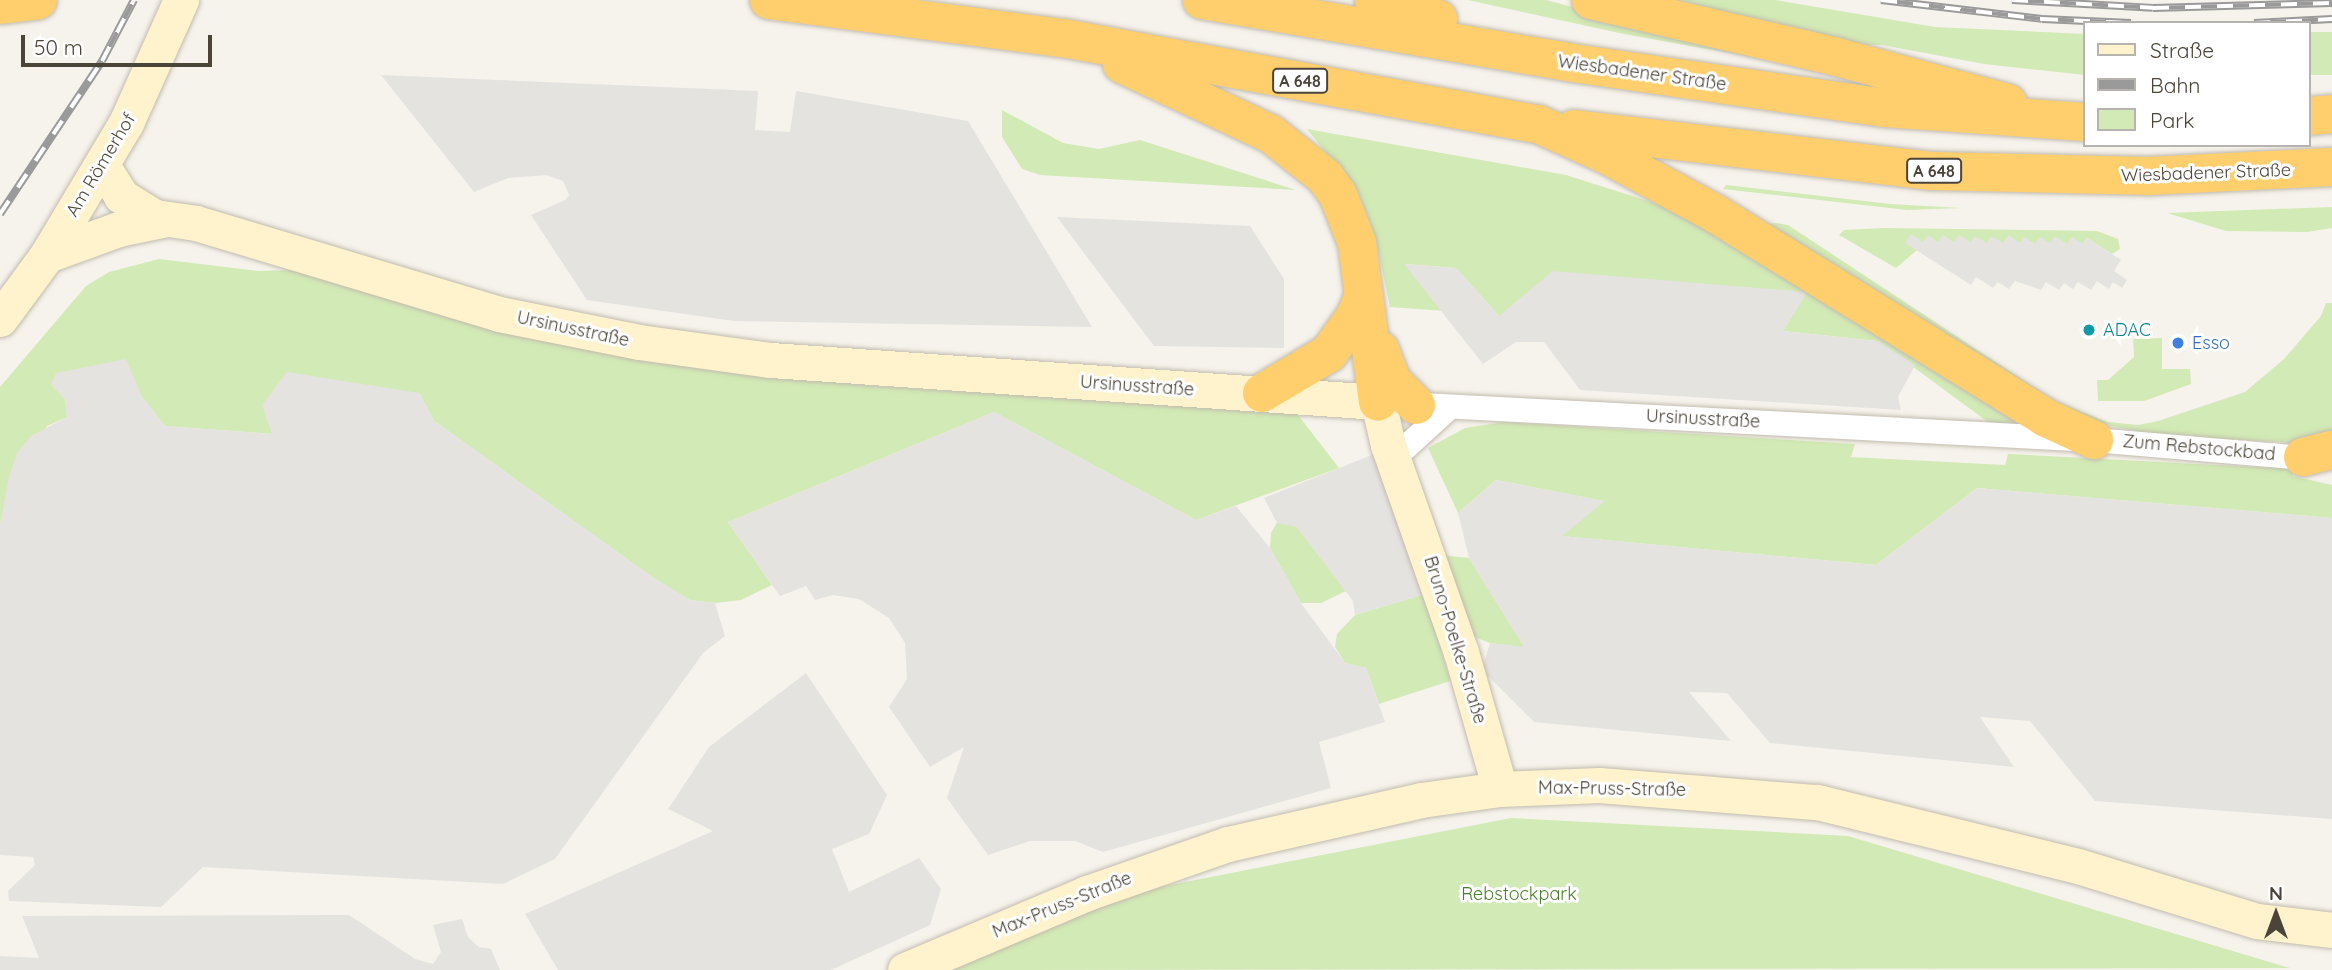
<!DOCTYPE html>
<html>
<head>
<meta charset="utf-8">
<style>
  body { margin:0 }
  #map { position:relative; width:2332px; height:970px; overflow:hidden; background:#f6f3ec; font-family:Quicksand,sans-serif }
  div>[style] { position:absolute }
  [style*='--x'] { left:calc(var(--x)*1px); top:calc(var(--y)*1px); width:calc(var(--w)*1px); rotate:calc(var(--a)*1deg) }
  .green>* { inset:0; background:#d2eab5; transform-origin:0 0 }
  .parking>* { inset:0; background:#e5e3e0 }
  .roads { filter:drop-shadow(0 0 2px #c2bbae) drop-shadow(0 0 2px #c2bbae) }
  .minor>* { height:24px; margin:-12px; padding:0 12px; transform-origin:12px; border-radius:12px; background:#fff }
  .secondary>* { height:35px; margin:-17.5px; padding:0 17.5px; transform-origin:17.5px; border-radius:17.5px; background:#fff3cd }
  .motorway>* { height:38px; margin:-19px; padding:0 19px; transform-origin:19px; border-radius:19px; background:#ffcf6e }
  .rail>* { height:8px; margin-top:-4px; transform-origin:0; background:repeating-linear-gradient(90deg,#fff 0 16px,#9a9a9a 0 32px); box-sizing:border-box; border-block:2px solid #9a9a9a }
  .dots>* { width:19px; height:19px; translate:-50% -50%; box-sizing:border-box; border:4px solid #fff; border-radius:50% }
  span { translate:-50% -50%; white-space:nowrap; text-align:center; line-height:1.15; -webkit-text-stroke:6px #fff; paint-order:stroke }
  .shield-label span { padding:2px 5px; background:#fff; border:2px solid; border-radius:5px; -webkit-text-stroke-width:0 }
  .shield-label { font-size:16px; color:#4b4439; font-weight:700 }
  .street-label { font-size:18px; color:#4b4439 }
  .culture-label { font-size:18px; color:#0d838f }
  .left { translate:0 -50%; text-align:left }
  .shop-label { font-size:18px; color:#366cbe }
  .park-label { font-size:18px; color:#4a7f2a }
  .legend { position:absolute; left:2083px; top:21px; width:228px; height:126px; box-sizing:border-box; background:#fff; border:2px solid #b7b4b0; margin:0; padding:9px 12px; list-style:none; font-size:21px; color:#4b4439 }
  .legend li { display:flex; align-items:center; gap:14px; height:35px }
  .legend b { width:35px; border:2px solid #b7b4b0 }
  .north { position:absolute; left:2241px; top:879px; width:70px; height:70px; -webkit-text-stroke:5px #fff; paint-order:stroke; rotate:0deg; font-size:19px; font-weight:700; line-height:28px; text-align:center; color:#4b4439 }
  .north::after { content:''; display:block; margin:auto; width:24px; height:32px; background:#4b4439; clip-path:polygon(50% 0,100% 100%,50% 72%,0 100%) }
  .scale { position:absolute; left:21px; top:35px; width:191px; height:32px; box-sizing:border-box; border:4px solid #4b4439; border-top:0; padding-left:9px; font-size:21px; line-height:24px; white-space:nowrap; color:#4b4439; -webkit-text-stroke:5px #fff; paint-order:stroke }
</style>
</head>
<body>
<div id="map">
  <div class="green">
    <div style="clip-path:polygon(1468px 0,1546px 0,1774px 61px,1624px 34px)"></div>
    <div style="clip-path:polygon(1641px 0,1775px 0,1935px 27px,2085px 34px,2085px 75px,1984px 64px,1882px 45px,1853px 45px)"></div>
    <div style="left:2332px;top:32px;width:43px;height:23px;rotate:90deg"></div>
    <div style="clip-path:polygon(1002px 110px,1063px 143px,1099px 149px,1140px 140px,1296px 190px,1040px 175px,1022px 169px,1002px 137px)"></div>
    <div style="clip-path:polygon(1307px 129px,1566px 175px,1670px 208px,2038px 427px,1988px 422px,1878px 341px,1783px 331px,1806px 293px,1499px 316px,1456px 268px,1405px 264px,1445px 311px,1390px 307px,1375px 235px,1358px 193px)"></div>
    <div style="clip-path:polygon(1726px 185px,1890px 204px,1962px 208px,1907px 210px,1723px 189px)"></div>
    <div style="clip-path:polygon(2332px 207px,2332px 228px,2307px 232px,2226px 231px,2167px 213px)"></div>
    <div style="clip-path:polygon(1777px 223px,1788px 225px,2055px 401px,2108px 422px,2138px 425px,2158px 421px,2245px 392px,2284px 359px,2321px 316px,2326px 303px,2332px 303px,2332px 439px,2298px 443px,2163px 436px,2080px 420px,1763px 224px)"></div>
    <div style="clip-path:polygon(1884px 228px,2097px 231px,2118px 239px,2120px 249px,2112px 254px,2087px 238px,2083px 244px,2067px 244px,2055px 237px,2050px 244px,1906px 243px,1917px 250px,1896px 268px,1839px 235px,1844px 230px)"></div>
    <div style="clip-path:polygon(159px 259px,258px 271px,293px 270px,514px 332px,657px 363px,875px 386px,1295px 411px,1339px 468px,1196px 520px,994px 412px,728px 522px,772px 585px,741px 600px,715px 603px,690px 600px,655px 579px,434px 421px,419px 393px,273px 434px,165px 426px,142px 397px,51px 384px,65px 399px,67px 417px,47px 426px,0 524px,0 387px,86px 286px,109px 272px)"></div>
    <div style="clip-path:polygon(2162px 338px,2162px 369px,2190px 369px,2191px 384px,2144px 401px,2098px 401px,2097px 380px,2108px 380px,2134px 357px,2133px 339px)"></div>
    <div style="clip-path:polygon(1505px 422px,1855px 444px,1851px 457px,2005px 465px,2008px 454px,2292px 469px,2293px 476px,2332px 485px,2332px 518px,1977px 488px,1876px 565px,1561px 536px,1604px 501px,1496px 480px,1458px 513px,1428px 448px,1465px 428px)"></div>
    <div style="clip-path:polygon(1285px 522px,1297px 527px,1346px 591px,1321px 603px,1301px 603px,1270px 548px,1271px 533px,1277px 523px)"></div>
    <div style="clip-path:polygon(1441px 555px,1469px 558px,1525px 648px,1490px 643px,1467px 634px)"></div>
    <div style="clip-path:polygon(1425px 594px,1450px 681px,1379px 704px,1366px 668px,1345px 663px,1335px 647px,1337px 634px,1355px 615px)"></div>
    <div style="clip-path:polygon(1511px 818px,1848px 836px,2290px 968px,936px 970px,1088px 901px)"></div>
  </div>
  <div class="parking">
    <div style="clip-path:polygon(381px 75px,758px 91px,755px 130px,790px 132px,796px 91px,968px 121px,1092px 327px,734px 321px,587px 300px,531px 215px,565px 200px,569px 195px,563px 181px,546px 175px,508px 178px,474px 192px)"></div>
    <div style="clip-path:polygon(1057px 217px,1250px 226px,1284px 279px,1284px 348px,1154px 346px)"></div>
    <div style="clip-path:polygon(1911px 234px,1923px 242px,1928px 235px,1938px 242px,1943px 235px,1954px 242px,1959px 235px,1971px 242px,1975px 236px,1987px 243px,1991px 236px,2003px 243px,2008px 235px,2020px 243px,2024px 237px,2035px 244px,2040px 237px,2050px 243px,2055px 236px,2067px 244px,2072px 237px,2083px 244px,2087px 238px,2121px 260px,2114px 271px,2127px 280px,2122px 288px,2113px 282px,2109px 289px,2097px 281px,2091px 290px,2078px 282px,2073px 289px,2064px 283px,2059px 290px,2046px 282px,2041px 290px,2015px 281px,2009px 289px,1998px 282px,1993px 288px,1976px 277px,1971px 285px,1905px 243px)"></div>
    <div style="clip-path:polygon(1404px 264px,1456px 268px,1499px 316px,1553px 271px,1807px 292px,1783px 331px,1878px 341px,1915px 365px,1898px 397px,1901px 410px,1580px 390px,1544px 342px,1516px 342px,1483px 364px)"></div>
    <div style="clip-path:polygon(126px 359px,142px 397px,165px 426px,272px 434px,262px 405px,287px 372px,419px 393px,434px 421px,655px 579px,690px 600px,715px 603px,725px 636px,703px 653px,555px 859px,503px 884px,203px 867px,161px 907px,9px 901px,8px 891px,35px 865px,33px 857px,0 855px,0 524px,9px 477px,17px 453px,31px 436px,67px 417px,65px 399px,51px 384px,56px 373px)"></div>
    <div style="clip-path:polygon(994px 412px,1196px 520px,1236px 506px,1270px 548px,1301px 603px,1345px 663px,1366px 668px,1385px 722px,1319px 742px,1331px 788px,1103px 852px,1075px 841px,1030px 841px,988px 855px,947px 798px,964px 747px,930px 767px,889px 707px,907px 679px,905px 643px,889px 618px,859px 599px,833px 595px,815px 600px,806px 586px,780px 596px,728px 522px)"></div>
    <div style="clip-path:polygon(1377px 453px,1425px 594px,1355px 615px,1353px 601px,1297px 527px,1277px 523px,1264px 498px)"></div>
    <div style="clip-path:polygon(1496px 480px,1605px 501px,1562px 536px,1876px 565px,1977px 488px,2332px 518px,2332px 819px,2095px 801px,2030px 721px,1980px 717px,2014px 767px,1770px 743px,1727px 693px,1689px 692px,1731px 741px,1534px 722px,1482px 670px,1490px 643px,1524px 647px,1469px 558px,1458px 513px)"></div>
    <div style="clip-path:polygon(806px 673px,887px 795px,869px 834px,832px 849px,849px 892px,919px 858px,941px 889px,930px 925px,831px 970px,558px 970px,525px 914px,713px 831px,668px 809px,709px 747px)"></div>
    <div style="clip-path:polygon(349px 915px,415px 959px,433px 964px,441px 952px,433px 925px,462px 919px,468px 937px,479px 947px,491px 949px,500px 970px,0 970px,0 956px,39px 958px,22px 916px)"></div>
  </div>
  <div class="roads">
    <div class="minor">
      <div style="--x:1403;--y:404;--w:692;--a:2.98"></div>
      <div style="--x:2094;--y:440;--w:224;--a:4.9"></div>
      <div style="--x:1405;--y:448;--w:61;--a:-42.3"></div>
    </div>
    <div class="secondary">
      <div style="--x:102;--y:165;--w:36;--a:58"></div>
      <div style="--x:121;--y:196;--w:40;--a:32"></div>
      <div style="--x:155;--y:217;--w:41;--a:8.3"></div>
      <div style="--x:196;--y:223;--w:316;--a:16.7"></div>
      <div style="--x:499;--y:314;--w:143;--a:11.3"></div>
      <div style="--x:639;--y:342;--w:133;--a:7.8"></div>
      <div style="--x:771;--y:360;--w:608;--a:3.96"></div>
      <div style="--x:47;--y:255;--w:77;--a:-19.9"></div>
      <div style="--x:119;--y:229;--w:48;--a:-12"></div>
      <div style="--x:0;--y:319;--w:79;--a:-53.7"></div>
      <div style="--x:47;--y:255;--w:154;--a:-59.1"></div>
      <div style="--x:126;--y:123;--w:135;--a:-65.9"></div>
      <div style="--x:1378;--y:402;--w:44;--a:76.9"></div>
      <div style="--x:1388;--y:445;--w:219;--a:70.6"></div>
      <div style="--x:1461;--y:652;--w:142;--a:74.1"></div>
      <div style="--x:905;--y:970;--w:198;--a:-22.9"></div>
      <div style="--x:1087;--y:893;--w:149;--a:-19.2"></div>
      <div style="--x:1228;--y:844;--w:198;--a:-12.8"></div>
      <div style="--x:1421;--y:800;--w:80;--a:-7.9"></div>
      <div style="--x:1500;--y:789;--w:99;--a:-2.3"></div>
      <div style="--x:1599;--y:785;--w:219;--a:4.5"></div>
      <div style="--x:1817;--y:802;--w:269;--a:13.8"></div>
      <div style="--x:2078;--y:866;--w:187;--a:17.1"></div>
      <div style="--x:2257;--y:921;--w:76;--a:6.8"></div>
    </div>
    <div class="motorway">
      <div style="--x:769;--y:0;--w:296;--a:7.4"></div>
      <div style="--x:1063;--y:38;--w:483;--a:10.3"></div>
      <div style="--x:1538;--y:124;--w:76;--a:24.2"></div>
      <div style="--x:1607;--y:155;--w:124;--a:28.4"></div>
      <div style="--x:1716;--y:214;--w:388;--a:31.7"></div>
      <div style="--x:2046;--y:418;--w:53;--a:24.6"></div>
      <div style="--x:1202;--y:0;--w:376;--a:9.6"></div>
      <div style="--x:1573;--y:63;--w:315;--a:8.2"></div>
      <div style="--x:1885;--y:108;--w:200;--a:4"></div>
      <div style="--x:1374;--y:0;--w:67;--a:16.5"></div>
      <div style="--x:1591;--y:0;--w:253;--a:13"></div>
      <div style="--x:1837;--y:57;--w:177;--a:15.1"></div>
      <div style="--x:0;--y:5;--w:38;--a:-7"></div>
      <div style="--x:1122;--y:64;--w:165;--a:25.2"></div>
      <div style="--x:1271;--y:134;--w:69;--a:38.5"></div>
      <div style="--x:1325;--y:177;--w:22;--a:54"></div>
      <div style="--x:1338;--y:195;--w:52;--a:68.4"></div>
      <div style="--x:1357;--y:243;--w:160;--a:82.5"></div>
      <div style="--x:2309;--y:116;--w:23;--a:-5"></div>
      <div style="--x:1574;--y:129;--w:361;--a:6.7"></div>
      <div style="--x:1933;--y:171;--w:215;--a:1.3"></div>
      <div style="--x:2148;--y:176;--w:184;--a:-2.8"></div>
      <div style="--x:1380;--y:350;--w:33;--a:69"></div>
      <div style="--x:1392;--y:381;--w:34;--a:45"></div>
      <div style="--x:1262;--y:393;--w:78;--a:-30.8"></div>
      <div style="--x:1329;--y:353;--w:47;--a:-54.6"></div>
      <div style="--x:1356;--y:315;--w:19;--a:-69"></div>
      <div style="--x:2303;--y:457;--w:30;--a:-14"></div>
    </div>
  </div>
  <div class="rail">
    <div style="--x:1881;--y:0;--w:162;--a:6.7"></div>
    <div style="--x:2042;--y:19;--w:89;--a:2.6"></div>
    <div style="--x:2012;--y:0;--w:141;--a:3.2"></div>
    <div style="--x:2153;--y:8;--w:179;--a:-1.6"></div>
    <div style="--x:2254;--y:23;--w:78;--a:-2.9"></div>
    <div style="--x:0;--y:214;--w:184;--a:-56.3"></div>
    <div style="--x:102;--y:61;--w:69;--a:-62.3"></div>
  </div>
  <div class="dots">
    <div style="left:2089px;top:330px;background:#0f9aa8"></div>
    <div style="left:2178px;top:343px;background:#3f7fe0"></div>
  </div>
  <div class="shield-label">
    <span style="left:1300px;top:81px">A 648</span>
    <span style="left:1934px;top:171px">A 648</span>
  </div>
  <div class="street-label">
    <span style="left:1642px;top:73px;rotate:8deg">Wiesbadener Straße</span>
    <span style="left:101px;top:165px;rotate:-59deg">Am Römerhof</span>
    <span style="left:2206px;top:173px;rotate:-2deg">Wiesbadener Straße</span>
    <span style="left:573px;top:329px;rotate:12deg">Ursinusstraße</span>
    <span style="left:1137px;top:386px;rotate:4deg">Ursinusstraße</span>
    <span style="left:1703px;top:419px;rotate:3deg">Ursinusstraße</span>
    <span style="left:2199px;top:448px;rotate:5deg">Zum Rebstockbad</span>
    <span style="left:1455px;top:640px;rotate:73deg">Bruno-Poelke-Straße</span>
    <span style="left:1612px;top:789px;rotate:1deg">Max-Pruss-Straße</span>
    <span style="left:1062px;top:905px;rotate:-22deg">Max-Pruss-Straße</span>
  </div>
  <div class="culture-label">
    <span class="left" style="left:2103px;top:330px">ADAC</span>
  </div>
  <div class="shop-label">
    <span class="left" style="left:2192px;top:343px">Esso</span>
  </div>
  <div class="park-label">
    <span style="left:1519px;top:894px">Rebstockpark</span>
  </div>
  <ul class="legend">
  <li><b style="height:9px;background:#fff3cd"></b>Straße</li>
  <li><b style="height:9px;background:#9a9a9a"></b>Bahn</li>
  <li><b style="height:19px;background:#d2eab5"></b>Park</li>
  </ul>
  <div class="north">N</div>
  <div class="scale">50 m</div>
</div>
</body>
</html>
